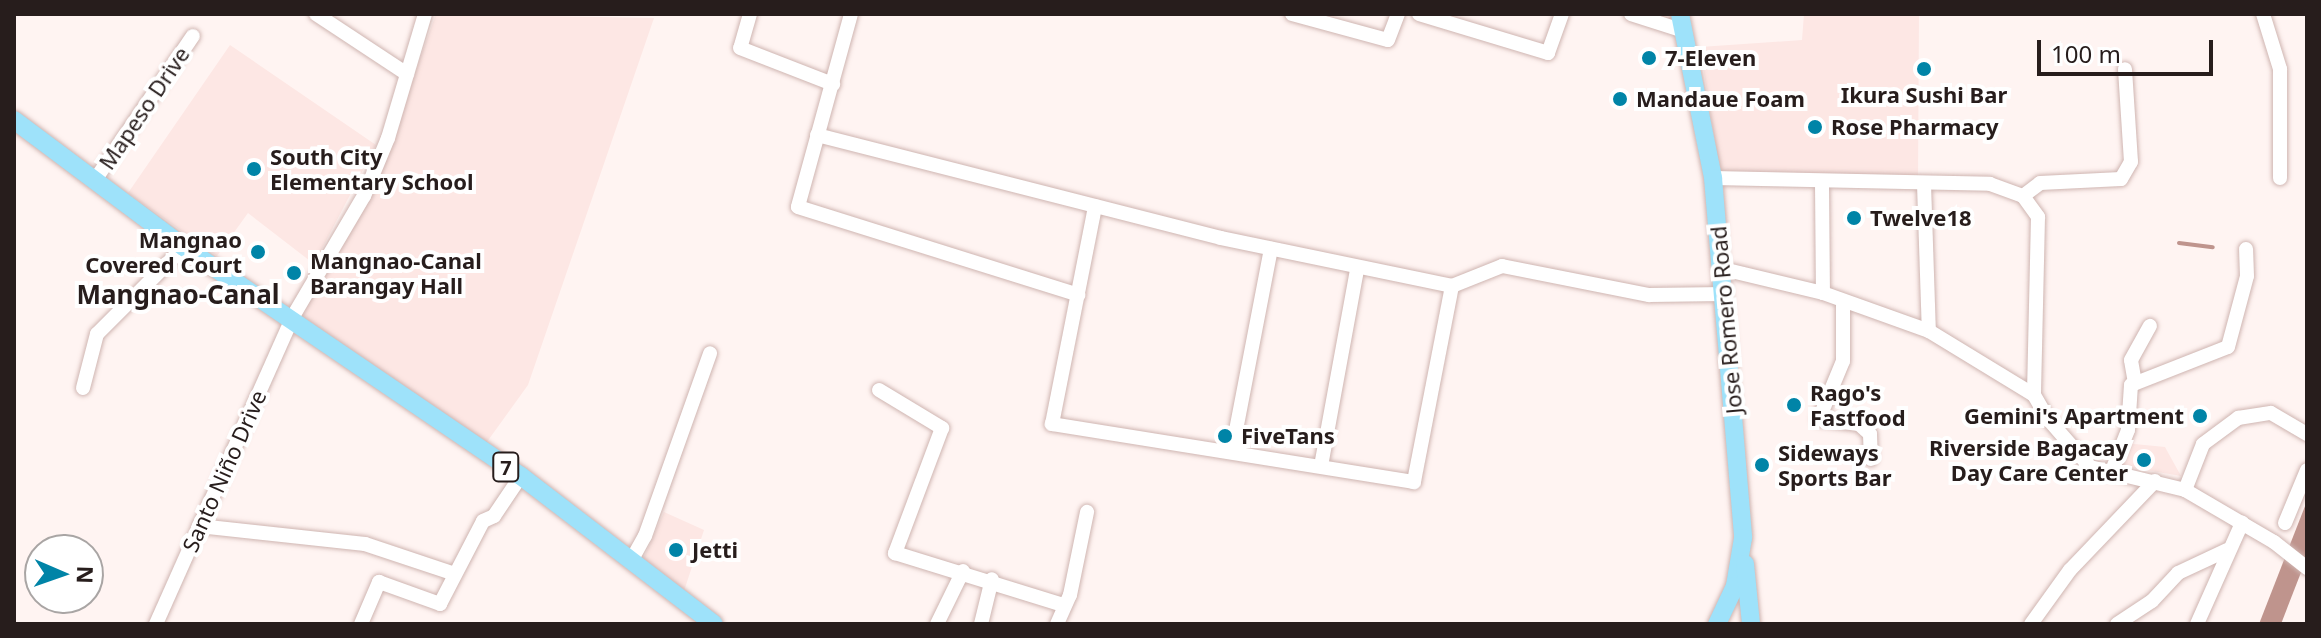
<!DOCTYPE html>
<html>
<head>
<meta charset="utf-8">
<style>
  body { margin:0 }
  #map { position:relative; width:2321px; height:638px; overflow:hidden; background:#fff4f2; font-family:"Noto Sans",sans-serif }
  div>[style] { position:absolute }
  [style*='--x'] { left:calc(var(--x)*1px); top:calc(var(--y)*1px); width:calc(var(--w)*1px); rotate:calc(var(--a)*1deg) }
  .built>* { inset:0; background:#fde7e4 }
  .water>* { inset:0; background:#bf948d }
  .stream>* { height:4px; margin:-2px; padding:0 2px; transform-origin:2px; border-radius:2px; background:#bf948d }
  .roads { filter:drop-shadow(0 0 2px #cfb5b1) drop-shadow(0 0 2px #cfb5b1) }
  .minor>* { height:14px; margin:-7px; padding:0 7px; transform-origin:7px; border-radius:7px; background:#fff }
  .major>* { height:18px; margin:-9px; padding:0 9px; transform-origin:9px; border-radius:9px; background:#9ee2fa }
  .dots>* { width:22px; height:22px; translate:-50% -50%; box-sizing:border-box; border:4px solid #fff; border-radius:50% }
  span { translate:-50% -50%; white-space:nowrap; text-align:center; line-height:1.15; -webkit-text-stroke:8px #fff; paint-order:stroke }
  .shield-label span { padding:2px 6px; background:#fff; border:2px solid; border-radius:6px; -webkit-text-stroke-width:0 }
  .shield-label { font-size:20px; color:#271d1c; font-weight:700 }
  .poi-label { font-size:22px; color:#271d1c; font-weight:700 }
  .left { translate:0 -50%; text-align:left }
  .right { translate:-100% -50%; text-align:right }
  .street-label { font-size:22px; color:#271d1c }
  .quarter-label { font-size:26px; color:#271d1c; font-weight:700 }
  .frame { position:absolute; inset:0; border:16px solid #271d1c; pointer-events:none }
  .north { position:absolute; left:24px; top:534px; width:80px; height:80px; box-sizing:border-box; background:#fff; border:2px solid #a9a5a4; border-radius:50%; rotate:92deg; font-size:22px; font-weight:700; line-height:32px; text-align:center; color:#271d1c }
  .north::after { content:''; display:block; margin:auto; width:28px; height:36px; background:#0084a7; clip-path:polygon(50% 0,100% 100%,50% 72%,0 100%) }
  .scale { position:absolute; left:2037px; top:40px; width:176px; height:36px; box-sizing:border-box; border:4px solid #271d1c; border-top:0; padding-left:10px; font-size:24px; line-height:28px; white-space:nowrap; color:#271d1c; -webkit-text-stroke:6px #fff; paint-order:stroke }
</style>
</head>
<body>
<div id="map">
  <div class="built">
    <div style="clip-path:polygon(436px 14px,654px 18px,528px 385px,484px 446px,302px 316px,375px 184px)"></div>
    <div style="clip-path:polygon(1804px 14px,1919px 14px,1918px 178px,1720px 175px,1700px 47px,1802px 40px)"></div>
    <div style="clip-path:polygon(230px 45px,376px 145px,314px 264px,248px 213px,217px 256px,128px 193px)"></div>
    <div style="clip-path:polygon(2124px 443px,2165px 447px,2181px 476px,2117px 465px)"></div>
    <div style="clip-path:polygon(664px 512px,704px 530px,683px 594px,641px 564px)"></div>
  </div>
  <div class="water">
    <div style="clip-path:polygon(2307px 501px,2307px 557px,2281px 624px,2259px 624px)"></div>
  </div>
  <div class="stream">
    <div style="--x:2179;--y:243;--w:34;--a:7"></div>
  </div>
  <div class="roads">
    <div class="minor">
      <div style="--x:316;--y:14;--w:109;--a:33.4"></div>
      <div style="--x:750;--y:14;--w:35;--a:106"></div>
      <div style="--x:740;--y:48;--w:100;--a:21.2"></div>
      <div style="--x:851;--y:14;--w:200;--a:105.4"></div>
      <div style="--x:798;--y:207;--w:294;--a:17.4"></div>
      <div style="--x:1292;--y:14;--w:99;--a:15.2"></div>
      <div style="--x:1388;--y:40;--w:28;--a:-69"></div>
      <div style="--x:1419;--y:14;--w:135;--a:16.8"></div>
      <div style="--x:1548;--y:53;--w:41;--a:-70.3"></div>
      <div style="--x:1631;--y:14;--w:56;--a:17.8"></div>
      <div style="--x:2263;--y:14;--w:58;--a:72.8"></div>
      <div style="--x:2280;--y:69;--w:109;--a:90"></div>
      <div style="--x:817;--y:135;--w:417;--a:14.3"></div>
      <div style="--x:1221;--y:238;--w:236;--a:11.7"></div>
      <div style="--x:1452;--y:286;--w:200;--a:101"></div>
      <div style="--x:1414;--y:482;--w:367;--a:-170.9"></div>
      <div style="--x:1052;--y:424;--w:222;--a:-78.8"></div>
      <div style="--x:1713;--y:178;--w:277;--a:1.2"></div>
      <div style="--x:1990;--y:184;--w:35;--a:20"></div>
      <div style="--x:2023;--y:196;--w:26;--a:54"></div>
      <div style="--x:2038;--y:217;--w:178;--a:91.3"></div>
      <div style="--x:2034;--y:395;--w:28;--a:60"></div>
      <div style="--x:2048;--y:419;--w:64;--a:48.8"></div>
      <div style="--x:2090;--y:467;--w:98;--a:13.6"></div>
      <div style="--x:2185;--y:490;--w:103;--a:30.3"></div>
      <div style="--x:2274;--y:542;--w:42;--a:38.2"></div>
      <div style="--x:95;--y:180;--w:174;--a:-55.8"></div>
      <div style="--x:1822;--y:184;--w:109;--a:89.5"></div>
      <div style="--x:1924;--y:184;--w:147;--a:88.1"></div>
      <div style="--x:2023;--y:196;--w:21;--a:-37"></div>
      <div style="--x:2040;--y:183;--w:81;--a:-2.8"></div>
      <div style="--x:2121;--y:179;--w:20;--a:-60"></div>
      <div style="--x:2131;--y:162;--w:93;--a:-93.7"></div>
      <div style="--x:1723;--y:269;--w:103;--a:13.5"></div>
      <div style="--x:1823;--y:293;--w:113;--a:19.7"></div>
      <div style="--x:1929;--y:331;--w:123;--a:31.4"></div>
      <div style="--x:1452;--y:286;--w:54;--a:-21.8"></div>
      <div style="--x:1502;--y:266;--w:150;--a:11.2"></div>
      <div style="--x:1649;--y:295;--w:76;--a:-0.8"></div>
      <div style="--x:1843;--y:301;--w:60;--a:90"></div>
      <div style="--x:1843;--y:361;--w:63;--a:112.5"></div>
      <div style="--x:1819;--y:419;--w:40;--a:7.1"></div>
      <div style="--x:1859;--y:424;--w:15;--a:42"></div>
      <div style="--x:1870;--y:434;--w:25;--a:88"></div>
      <div style="--x:2135;--y:383;--w:23;--a:-100"></div>
      <div style="--x:2131;--y:360;--w:39;--a:-61"></div>
      <div style="--x:83;--y:388;--w:56;--a:-75.5"></div>
      <div style="--x:97;--y:334;--w:123;--a:-45"></div>
      <div style="--x:879;--y:390;--w:74;--a:31.1"></div>
      <div style="--x:942;--y:428;--w:134;--a:110.6"></div>
      <div style="--x:895;--y:553;--w:176;--a:17.2"></div>
      <div style="--x:1232;--y:451;--w:206;--a:-79.1"></div>
      <div style="--x:1321;--y:466;--w:199;--a:-79.6"></div>
      <div style="--x:2111;--y:473;--w:46;--a:-68.4"></div>
      <div style="--x:2128;--y:430;--w:45;--a:-86.2"></div>
      <div style="--x:2131;--y:385;--w:104;--a:-21.4"></div>
      <div style="--x:2228;--y:347;--w:73;--a:-75"></div>
      <div style="--x:2247;--y:276;--w:27;--a:-92"></div>
      <div style="--x:2185;--y:490;--w:49;--a:-68.6"></div>
      <div style="--x:2203;--y:444;--w:44;--a:-36.6"></div>
      <div style="--x:2238;--y:418;--w:33;--a:-9"></div>
      <div style="--x:2271;--y:413;--w:42;--a:30.3"></div>
      <div style="--x:2285;--y:523;--w:57;--a:-67.5"></div>
      <div style="--x:199;--y:526;--w:167;--a:6.2"></div>
      <div style="--x:365;--y:544;--w:92;--a:18.4"></div>
      <div style="--x:631;--y:561;--w:29;--a:-61"></div>
      <div style="--x:645;--y:536;--w:194;--a:-70.4"></div>
      <div style="--x:156;--y:624;--w:335;--a:-66"></div>
      <div style="--x:292;--y:318;--w:142;--a:-59.5"></div>
      <div style="--x:364;--y:196;--w:63;--a:-67.5"></div>
      <div style="--x:388;--y:138;--w:129;--a:-73.4"></div>
      <div style="--x:361;--y:624;--w:46;--a:-66.8"></div>
      <div style="--x:379;--y:582;--w:65;--a:19.8"></div>
      <div style="--x:440;--y:604;--w:93;--a:-62.6"></div>
      <div style="--x:483;--y:521;--w:12;--a:-24"></div>
      <div style="--x:494;--y:516;--w:48;--a:-56"></div>
      <div style="--x:937;--y:624;--w:59;--a:-63.9"></div>
      <div style="--x:981;--y:624;--w:46;--a:-76.3"></div>
      <div style="--x:1057;--y:624;--w:32;--a:-66"></div>
      <div style="--x:1070;--y:595;--w:85;--a:-78.4"></div>
      <div style="--x:2031;--y:624;--w:67;--a:-54.2"></div>
      <div style="--x:2070;--y:570;--w:123;--a:-46.3"></div>
      <div style="--x:2117;--y:624;--w:42;--a:-33.3"></div>
      <div style="--x:2152;--y:601;--w:38;--a:-47"></div>
      <div style="--x:2178;--y:573;--w:54;--a:-25.1"></div>
      <div style="--x:2197;--y:624;--w:111;--a:-66"></div>
    </div>
    <div class="major">
      <div style="--x:1680;--y:14;--w:167;--a:78.6"></div>
      <div style="--x:1713;--y:178;--w:361;--a:85.2"></div>
      <div style="--x:1743;--y:538;--w:49;--a:99.5"></div>
      <div style="--x:1735;--y:586;--w:42;--a:115.3"></div>
      <div style="--x:14;--y:120;--w:212;--a:36.8"></div>
      <div style="--x:184;--y:247;--w:407;--a:34.2"></div>
      <div style="--x:521;--y:476;--w:243;--a:37.5"></div>
      <div style="--x:1745;--y:564;--w:60;--a:84.3"></div>
    </div>
  </div>
  <div class="dots">
    <div style="left:1649px;top:58px;background:#0084a7"></div>
    <div style="left:1924px;top:69px;background:#0084a7"></div>
    <div style="left:1620px;top:99px;background:#0084a7"></div>
    <div style="left:1815px;top:127px;background:#0084a7"></div>
    <div style="left:254px;top:169px;background:#0084a7"></div>
    <div style="left:1854px;top:218px;background:#0084a7"></div>
    <div style="left:258px;top:252px;background:#0084a7"></div>
    <div style="left:294px;top:273px;background:#0084a7"></div>
    <div style="left:1794px;top:405px;background:#0084a7"></div>
    <div style="left:2200px;top:416px;background:#0084a7"></div>
    <div style="left:1225px;top:436px;background:#0084a7"></div>
    <div style="left:2144px;top:460px;background:#0084a7"></div>
    <div style="left:1762px;top:465px;background:#0084a7"></div>
    <div style="left:676px;top:550px;background:#0084a7"></div>
  </div>
  <div class="shield-label">
    <span style="left:506px;top:467px">7</span>
  </div>
  <div class="poi-label">
    <span class="left" style="left:1665px;top:58px">7-Eleven</span>
    <span style="left:1924px;top:95px">Ikura Sushi Bar</span>
    <span class="left" style="left:1636px;top:99px">Mandaue Foam</span>
    <span class="left" style="left:1831px;top:127px">Rose Pharmacy</span>
    <span class="left" style="left:270px;top:169px">South City<br>Elementary School</span>
    <span class="left" style="left:1870px;top:218px">Twelve18</span>
    <span class="right" style="left:242px;top:252px">Mangnao<br>Covered Court</span>
    <span class="left" style="left:310px;top:273px">Mangnao-Canal<br>Barangay Hall</span>
    <span class="left" style="left:1810px;top:405px">Rago's<br>Fastfood</span>
    <span class="right" style="left:2184px;top:416px">Gemini's Apartment</span>
    <span class="left" style="left:1241px;top:436px">FiveTans</span>
    <span class="right" style="left:2128px;top:460px">Riverside Bagacay<br>Day Care Center</span>
    <span class="left" style="left:1778px;top:465px">Sideways<br>Sports Bar</span>
    <span class="left" style="left:692px;top:550px">Jetti</span>
  </div>
  <div class="street-label">
    <span style="left:144px;top:108px;rotate:-56deg">Mapeso Drive</span>
    <span style="left:1726px;top:320px;rotate:-95deg">Jose Romero Road</span>
    <span style="left:224px;top:471px;rotate:-66deg">Santo Niño Drive</span>
  </div>
  <div class="quarter-label">
    <span style="left:178px;top:295px">Mangnao-Canal</span>
  </div>
  <div class="frame"></div>
  <div class="north">N</div>
  <div class="scale">100 m</div>
</div>
</body>
</html>
